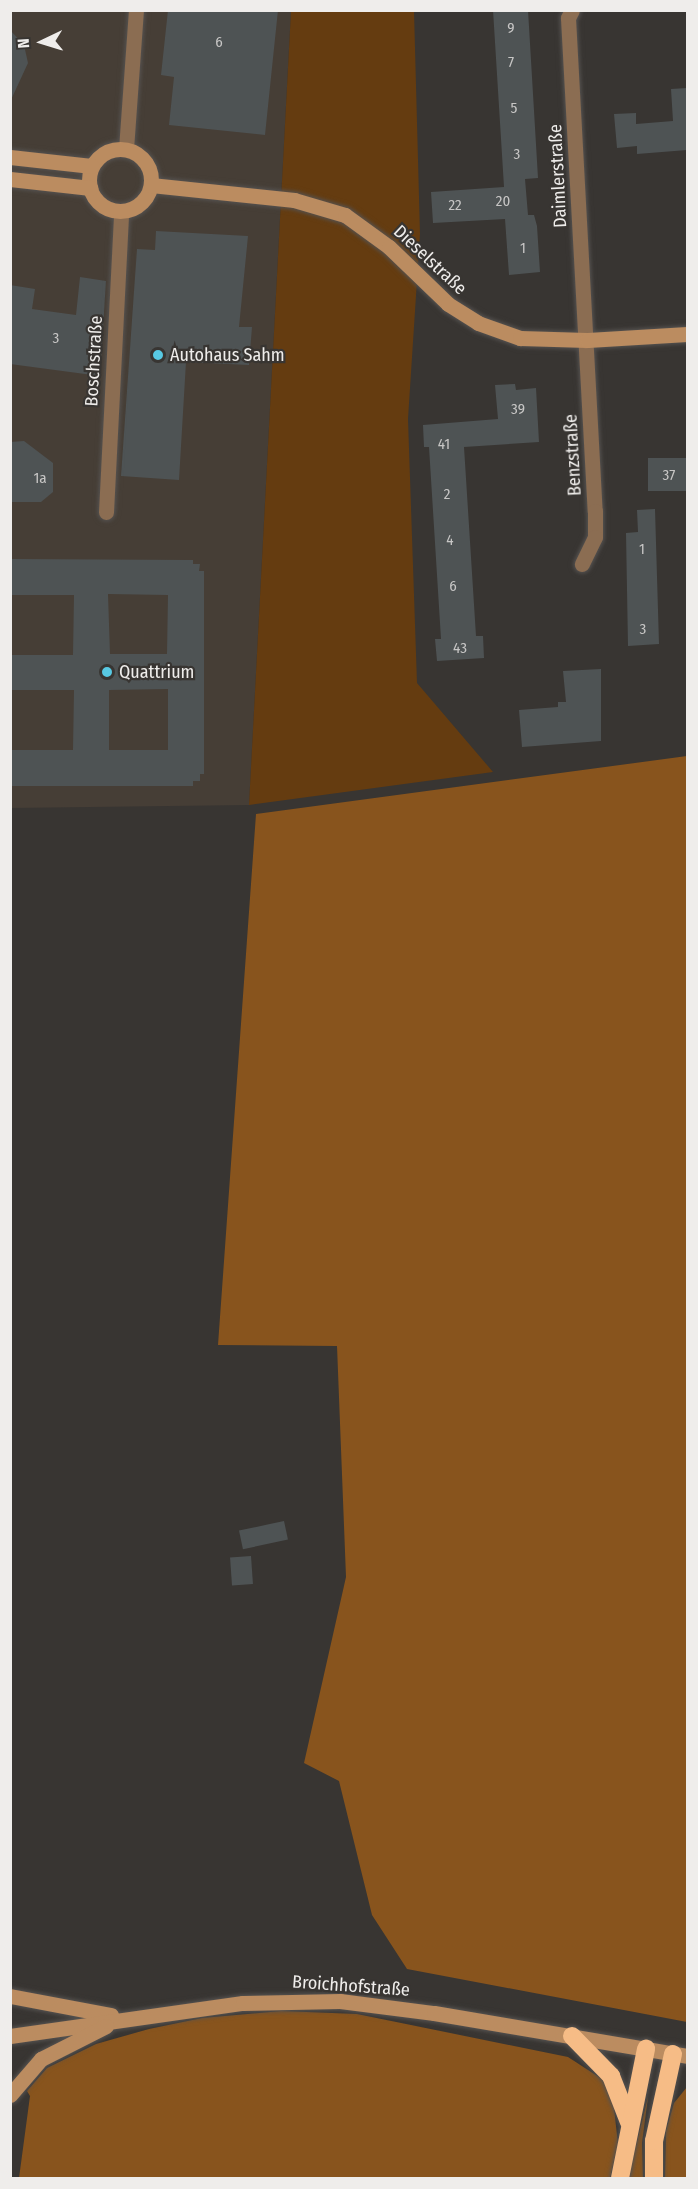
<!DOCTYPE html>
<html>
<head>
<meta charset="utf-8">
<style>
  body { margin:0 }
  #map { position:relative; width:698px; height:2189px; overflow:hidden; background:#383532; font-family:"Fira Sans Condensed",sans-serif }
  div>[style] { position:absolute }
  [style*='--x'] { left:calc(var(--x)*1px); top:calc(var(--y)*1px); width:calc(var(--w)*1px); rotate:calc(var(--a)*1deg) }
  .built>* { inset:0; background:#463e36 }
  .green>* { inset:0; background:#653c10 }
  .forest>* { inset:0; background:#88541d }
  .building>* { inset:0; background:#4e5354; transform-origin:0 0 }
  .roads { filter:drop-shadow(0 0 2px #555250) drop-shadow(0 0 2px #555250) }
  .street>* { height:15px; margin:-7.5px; padding:0 7.5px; transform-origin:7.5px; border-radius:7.5px; background:#8b6d52 }
  .secondary>* { height:15px; margin:-7.5px; padding:0 7.5px; transform-origin:7.5px; border-radius:7.5px; background:#bb8c60 }
  .secondary>.ring { margin:-7.5px; padding:0; box-sizing:content-box; background:none; border:15px solid #bb8c60; border-radius:50% }
  .highway>* { height:18px; margin:-9px; padding:0 9px; transform-origin:9px; border-radius:9px; background:#f6bc86 }
  .dots>* { width:16px; height:16px; translate:-50% -50%; box-sizing:border-box; border:3px solid #383532; border-radius:50% }
  span { translate:-50% -50%; white-space:nowrap; text-align:center; line-height:1.15; -webkit-text-stroke:4.5px #383532; paint-order:stroke }
  .number-label { font-size:15px; color:#c7c6c5 }
  .number-label span { -webkit-text-stroke-width:0 }
  .street-label { font-size:18px; color:#efedeb }
  .poi-label { font-size:18px; color:#efedeb }
  .left { translate:0 -50%; text-align:left }
  .frame { position:absolute; inset:0; border:12px solid #efedeb; pointer-events:none }
  .north { position:absolute; left:12px; top:12px; width:60px; height:60px; -webkit-text-stroke:4px #383532; paint-order:stroke; rotate:266deg; font-size:16px; font-weight:700; line-height:24px; text-align:center; color:#efedeb }
  .north::after { content:''; display:block; margin:auto; width:21px; height:27px; background:#efedeb; clip-path:polygon(50% 0,100% 100%,50% 72%,0 100%) }
</style>
</head>
<body>
<div id="map">
  <div class="built">
    <div style="clip-path:polygon(10px 11px,291px 11px,249px 805px,11px 808px)"></div>
  </div>
  <div class="green">
    <div style="clip-path:polygon(291px 11px,414px 11px,420px 234px,408px 419px,417px 683px,493px 772px,249px 805px)"></div>
  </div>
  <div class="forest">
    <div style="clip-path:polygon(687px 756px,688px 756px,687px 2022px,407px 1969px,372px 1915px,339px 1781px,304px 1763px,346px 1577px,337px 1346px,218px 1345px,256px 814px)"></div>
    <div style="clip-path:polygon(281px 2011px,357px 2014px,568px 2057px,605px 2081px,613px 2099px,618px 2144px,610px 2178px,19px 2178px,30px 2096px,27px 2091px,47px 2068px,96px 2044px,149px 2029px,202px 2018px)"></div>
    <div style="clip-path:polygon(687px 2087px,687px 2178px,665px 2178px,666px 2131px,674px 2103px)"></div>
    <div style="clip-path:polygon(648px 2097px,642px 2143px,643px 2178px,628px 2178px)"></div>
  </div>
  <div class="building">
    <div style="clip-path:polygon(168px 10px,278px 10px,265px 135px,169px 125px,174px 77px,161px 75px)"></div>
    <div style="clip-path:polygon(493px 10px,528px 10px,538px 178px,525px 179px,528px 215px,534px 215px,537px 226px,540px 272px,509px 275px,505px 219px,433px 223px,431px 192px,504px 187px)"></div>
    <div style="clip-path:polygon(10px 30px,24px 45px,28px 63px,10px 102px)"></div>
    <div style="clip-path:polygon(687px 88px,687px 150px,637px 154px,637px 146px,617px 148px,614px 114px,636px 113px,636px 124px,673px 121px,671px 89px)"></div>
    <div style="clip-path:polygon(156px 231px,248px 236px,239px 327px,252px 327px,249px 365px,186px 362px,179px 480px,121px 476px,137px 249px,155px 250px)"></div>
    <div style="clip-path:polygon(80px 277px,106px 281px,100px 376px,10px 364px,10px 285px,35px 289px,32px 309px,76px 315px)"></div>
    <div style="clip-path:polygon(515px 384px,516px 390px,536px 388px,539px 442px,464px 447px,476px 636px,483px 636px,484px 658px,437px 661px,435px 639px,441px 639px,429px 447px,424px 447px,423px 425px,498px 419px,495px 385px)"></div>
    <div style="clip-path:polygon(24px 441px,53px 463px,53px 492px,41px 502px,10px 502px,10px 442px)"></div>
    <div style="left:687px;top:458px;width:33px;height:39px;rotate:90deg"></div>
    <div style="clip-path:polygon(655px 509px,659px 644px,628px 646px,626px 533px,638px 532px,637px 510px)"></div>
    <div style="clip-path:polygon(evenodd,10px 559px,193px 560px,193px 564px,200px 564px,199px 571px,204px 571px,204px 774px,200px 774px,200px 781px,193px 781px,193px 786px,10px 786px,10px 750px,73px 750px,74px 690px,10px 690px,10px 655px,73px 655px,74px 595px,10px 595px,10px 559px,108px 594px,168px 595px,167px 654px,110px 654px,108px 594px,10px 559px,168px 689px,168px 750px,109px 750px,109px 690px,168px 689px)"></div>
    <div style="clip-path:polygon(601px 669px,601px 741px,522px 747px,519px 710px,558px 707px,558px 702px,566px 702px,563px 671px)"></div>
    <div style="left:284px;top:1521px;width:19px;height:46px;rotate:78deg"></div>
    <div style="left:251px;top:1556px;width:28px;height:21px;rotate:86deg"></div>
  </div>
  <div class="roads">
    <div class="street">
      <div style="--x:572;--y:10;--w:9;--a:117"></div>
      <div style="--x:568;--y:18;--w:494;--a:86.9"></div>
      <div style="--x:595;--y:511;--w:26;--a:90"></div>
      <div style="--x:595;--y:537;--w:30;--a:116"></div>
      <div style="--x:126;--y:149;--w:139;--a:-85.9"></div>
      <div style="--x:106;--y:512;--w:300;--a:-87.1"></div>
    </div>
    <div class="secondary">
      <div class="ring" style="left:89px;top:149px;width:47px;height:47px"></div>
      <div style="--x:10;--y:157;--w:82;--a:6.3"></div>
      <div style="--x:10;--y:179;--w:81;--a:6.4"></div>
      <div style="--x:151;--y:185;--w:144;--a:6"></div>
      <div style="--x:294;--y:200;--w:53;--a:16.4"></div>
      <div style="--x:345;--y:215;--w:54;--a:36"></div>
      <div style="--x:389;--y:247;--w:82;--a:44"></div>
      <div style="--x:448;--y:304;--w:36;--a:32"></div>
      <div style="--x:478;--y:323;--w:45;--a:19.7"></div>
      <div style="--x:520;--y:338;--w:67;--a:1.7"></div>
      <div style="--x:587;--y:340;--w:101;--a:-3.4"></div>
      <div style="--x:10;--y:1996;--w:103;--a:10.7"></div>
      <div style="--x:10;--y:2036;--w:235;--a:-8.1"></div>
      <div style="--x:243;--y:2003;--w:97;--a:-1.2"></div>
      <div style="--x:340;--y:2001;--w:95;--a:7.3"></div>
      <div style="--x:434;--y:2013;--w:258;--a:9.6"></div>
      <div style="--x:10;--y:2095;--w:48;--a:-49.3"></div>
      <div style="--x:41;--y:2059;--w:73;--a:-26.9"></div>
    </div>
    <div class="highway">
      <div style="--x:572;--y:2036;--w:56;--a:45.7"></div>
      <div style="--x:611;--y:2076;--w:49;--a:68.6"></div>
      <div style="--x:620;--y:2178;--w:132;--a:-78.6"></div>
      <div style="--x:654;--y:2178;--w:37;--a:-90"></div>
      <div style="--x:654;--y:2141;--w:89;--a:-77.7"></div>
    </div>
  </div>
  <div class="dots">
    <div style="left:158px;top:355px;background:#58c9e3"></div>
    <div style="left:107px;top:672px;background:#58c9e3"></div>
  </div>
  <div class="number-label">
    <span style="left:511px;top:29px">9</span>
    <span style="left:219px;top:43px">6</span>
    <span style="left:511px;top:63px">7</span>
    <span style="left:514px;top:109px">5</span>
    <span style="left:517px;top:155px">3</span>
    <span style="left:503px;top:202px">20</span>
    <span style="left:455px;top:206px">22</span>
    <span style="left:523px;top:249px">1</span>
    <span style="left:56px;top:339px">3</span>
    <span style="left:518px;top:410px">39</span>
    <span style="left:444px;top:445px">41</span>
    <span style="left:669px;top:476px">37</span>
    <span style="left:40px;top:479px">1a</span>
    <span style="left:447px;top:495px">2</span>
    <span style="left:450px;top:541px">4</span>
    <span style="left:642px;top:550px">1</span>
    <span style="left:453px;top:587px">6</span>
    <span style="left:643px;top:630px">3</span>
    <span style="left:460px;top:649px">43</span>
  </div>
  <div class="street-label">
    <span style="left:558px;top:176px;rotate:-93deg">Daimlerstraße</span>
    <span style="left:430px;top:260px;rotate:43deg">Dieselstraße</span>
    <span style="left:94px;top:361px;rotate:-87deg">Boschstraße</span>
    <span style="left:573px;top:455px;rotate:-93deg">Benzstraße</span>
    <span style="left:351px;top:1986px;rotate:4deg">Broichhofstraße</span>
  </div>
  <div class="poi-label">
    <span class="left" style="left:170px;top:355px">Autohaus Sahm</span>
    <span class="left" style="left:119px;top:672px">Quattrium</span>
  </div>
  <div class="frame"></div>
  <div class="north">N</div>
</div>
</body>
</html>
